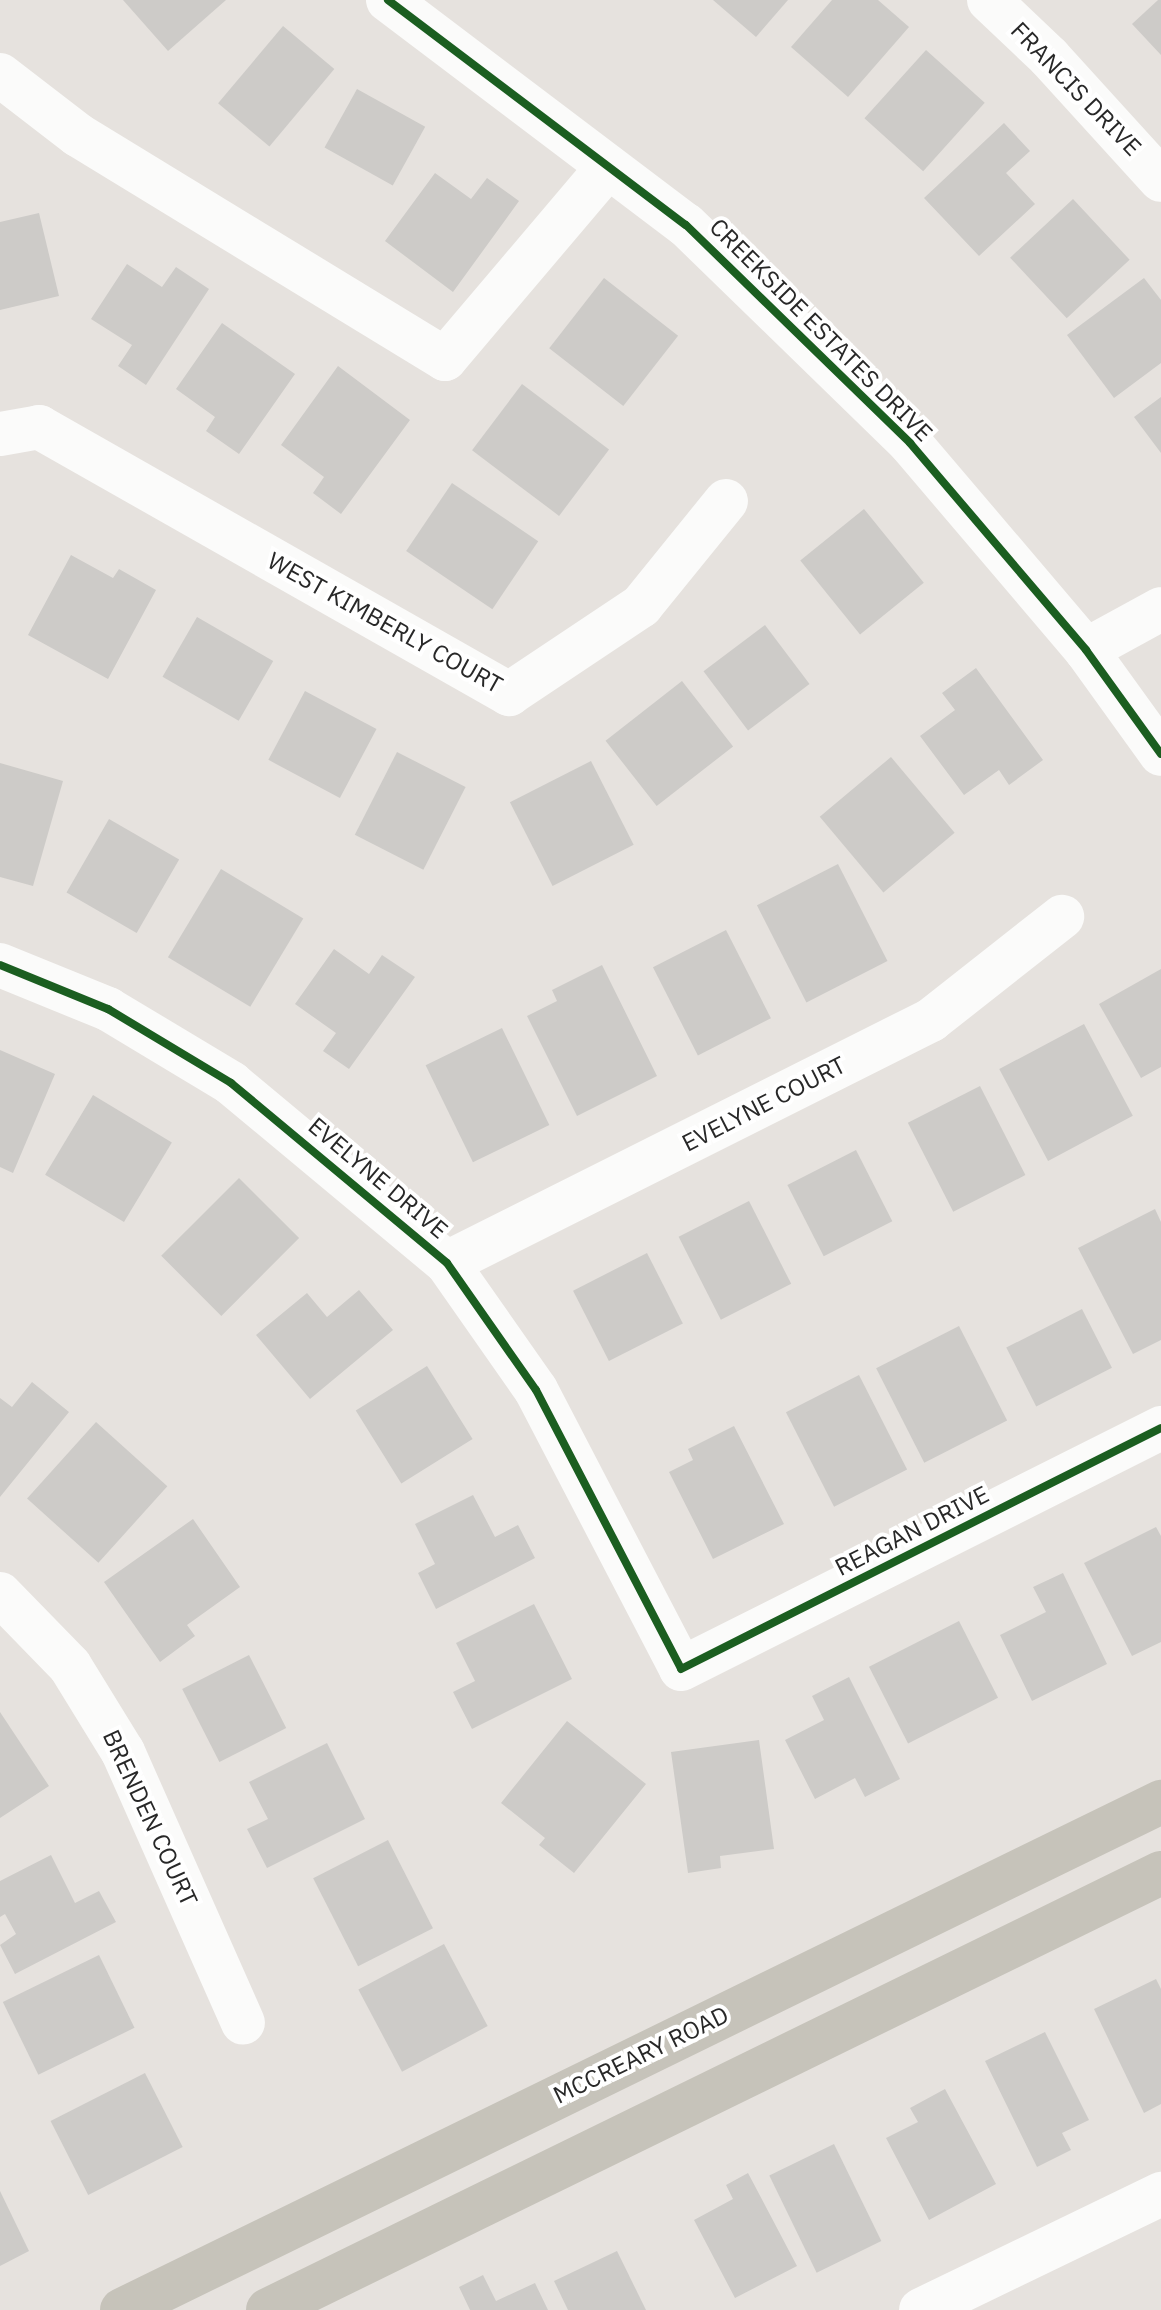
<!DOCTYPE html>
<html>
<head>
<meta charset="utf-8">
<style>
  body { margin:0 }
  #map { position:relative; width:1161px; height:2310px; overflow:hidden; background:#e6e2de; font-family:"IBM Plex Sans",sans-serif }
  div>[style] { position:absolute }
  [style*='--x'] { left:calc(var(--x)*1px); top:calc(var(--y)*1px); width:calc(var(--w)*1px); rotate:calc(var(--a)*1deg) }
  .building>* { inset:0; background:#cdcbc8; transform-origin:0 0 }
  .minor>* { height:44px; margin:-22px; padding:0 22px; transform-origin:22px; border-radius:22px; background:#fbfbfa }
  .major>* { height:44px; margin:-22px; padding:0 22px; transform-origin:22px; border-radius:22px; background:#c6c3ba }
  .cycleway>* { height:8px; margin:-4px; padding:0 4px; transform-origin:4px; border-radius:4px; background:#1b5e20 }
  span { translate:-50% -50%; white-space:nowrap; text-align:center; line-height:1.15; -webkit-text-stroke:8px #fff; paint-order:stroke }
  .street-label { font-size:24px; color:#282828 }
</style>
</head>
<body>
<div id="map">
  <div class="building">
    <div style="clip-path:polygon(123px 0,226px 0,168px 51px)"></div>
    <div style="clip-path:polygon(713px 0,788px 0,756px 37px)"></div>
    <div style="clip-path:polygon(832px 0,878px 0,909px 27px,848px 97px,791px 47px)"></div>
    <div style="clip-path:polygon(1158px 0,1161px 0,1161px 55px,1132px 24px)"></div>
    <div style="left:283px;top:26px;width:67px;height:101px;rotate:40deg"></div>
    <div style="left:926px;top:50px;width:79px;height:92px;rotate:42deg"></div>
    <div style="left:357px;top:89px;width:78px;height:67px;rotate:29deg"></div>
    <div style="clip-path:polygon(1004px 123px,1030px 151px,1006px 173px,1035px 204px,979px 256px,924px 198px)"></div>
    <div style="clip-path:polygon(435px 173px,471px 199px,487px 178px,519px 201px,453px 292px,385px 241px)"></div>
    <div style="left:1073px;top:199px;width:83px;height:86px;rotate:47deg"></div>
    <div style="clip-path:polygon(39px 213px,59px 296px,0 310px,0 222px)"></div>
    <div style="clip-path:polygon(127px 264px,162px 287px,176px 267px,209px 289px,146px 385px,118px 366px,132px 345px,91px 319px)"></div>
    <div style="left:604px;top:278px;width:94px;height:89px;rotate:38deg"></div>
    <div style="clip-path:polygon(1144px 278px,1161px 300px,1161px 363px,1114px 398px,1067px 335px)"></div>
    <div style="clip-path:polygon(222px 323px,295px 374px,239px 454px,206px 431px,215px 417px,176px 389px)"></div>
    <div style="clip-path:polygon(338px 366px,410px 420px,341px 514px,313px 493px,324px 477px,281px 445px)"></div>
    <div style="left:522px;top:384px;width:109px;height:83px;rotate:37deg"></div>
    <div style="clip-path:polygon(1161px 397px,1161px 453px,1134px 417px)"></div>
    <div style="left:452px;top:483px;width:104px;height:82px;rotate:34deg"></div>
    <div style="left:864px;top:509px;width:95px;height:82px;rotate:51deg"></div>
    <div style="clip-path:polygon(71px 555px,113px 578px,119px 569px,156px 590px,108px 679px,28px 635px)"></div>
    <div style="left:197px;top:617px;width:88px;height:69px;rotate:30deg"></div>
    <div style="left:765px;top:625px;width:74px;height:77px;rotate:53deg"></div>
    <div style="clip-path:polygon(976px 668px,1043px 760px,1009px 785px,999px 770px,964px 795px,920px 736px,955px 710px,942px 693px)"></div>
    <div style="left:682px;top:681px;width:83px;height:97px;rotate:52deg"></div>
    <div style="left:305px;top:691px;width:81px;height:78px;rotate:28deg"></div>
    <div style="left:397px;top:752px;width:77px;height:93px;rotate:27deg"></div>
    <div style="left:891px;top:757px;width:99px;height:93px;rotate:50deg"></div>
    <div style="left:591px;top:761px;width:94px;height:91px;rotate:63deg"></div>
    <div style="clip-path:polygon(0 763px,63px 781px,33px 886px,0 877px)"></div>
    <div style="left:109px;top:819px;width:81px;height:85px;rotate:30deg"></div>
    <div style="left:838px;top:864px;width:109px;height:91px;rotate:63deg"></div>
    <div style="left:221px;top:869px;width:96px;height:103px;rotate:31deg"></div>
    <div style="left:726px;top:930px;width:99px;height:82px;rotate:63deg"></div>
    <div style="clip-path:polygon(334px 949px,369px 974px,382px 955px,415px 977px,349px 1069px,323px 1051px,336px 1033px,295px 1004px)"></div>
    <div style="clip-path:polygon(602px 965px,657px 1076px,577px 1116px,527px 1016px,557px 1001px,552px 990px)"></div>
    <div style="clip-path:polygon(1161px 969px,1161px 1067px,1141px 1078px,1099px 1004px)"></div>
    <div style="left:1084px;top:1024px;width:104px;height:96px;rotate:62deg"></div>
    <div style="left:502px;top:1028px;width:108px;height:85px;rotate:64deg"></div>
    <div style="clip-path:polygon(0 1050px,55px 1074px,13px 1173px,0 1167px)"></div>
    <div style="left:980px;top:1086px;width:100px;height:81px;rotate:63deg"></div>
    <div style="left:93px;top:1095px;width:92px;height:93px;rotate:31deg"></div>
    <div style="left:856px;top:1150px;width:80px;height:77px;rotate:63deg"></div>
    <div style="left:239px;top:1178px;width:85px;height:110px;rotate:45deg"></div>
    <div style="left:749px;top:1201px;width:93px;height:79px;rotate:63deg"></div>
    <div style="clip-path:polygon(1155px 1209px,1161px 1222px,1161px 1340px,1133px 1354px,1078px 1248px)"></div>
    <div style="left:647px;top:1253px;width:79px;height:83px;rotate:63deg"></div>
    <div style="clip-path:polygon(359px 1290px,393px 1330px,310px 1399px,256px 1335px,307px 1293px,327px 1317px)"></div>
    <div style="left:1082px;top:1309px;width:66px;height:85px;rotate:63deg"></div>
    <div style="left:959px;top:1326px;width:106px;height:93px;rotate:63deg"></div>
    <div style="left:427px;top:1366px;width:86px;height:84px;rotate:58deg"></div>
    <div style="left:859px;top:1375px;width:106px;height:82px;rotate:63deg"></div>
    <div style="clip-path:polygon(32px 1382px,69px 1412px,0 1497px,0 1398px,12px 1407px)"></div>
    <div style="left:96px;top:1422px;width:96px;height:103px;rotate:42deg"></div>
    <div style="clip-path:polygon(734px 1426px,784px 1524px,713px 1559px,669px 1472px,693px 1460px,688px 1449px)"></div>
    <div style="clip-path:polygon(473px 1495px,495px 1537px,518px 1525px,535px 1558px,436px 1609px,418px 1573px,435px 1564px,415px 1524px)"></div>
    <div style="clip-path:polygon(193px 1519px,240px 1587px,187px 1625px,195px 1636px,160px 1662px,104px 1582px)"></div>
    <div style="clip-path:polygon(1156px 1527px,1161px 1536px,1161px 1642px,1132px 1656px,1084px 1563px)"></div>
    <div style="clip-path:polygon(1063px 1573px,1107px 1664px,1032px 1701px,1000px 1635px,1046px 1612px,1033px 1587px)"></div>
    <div style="clip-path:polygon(534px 1604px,572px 1679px,472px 1729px,453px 1692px,475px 1681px,456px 1643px)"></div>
    <div style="left:959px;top:1621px;width:86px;height:101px;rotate:63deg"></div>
    <div style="left:249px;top:1655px;width:82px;height:75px;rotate:63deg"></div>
    <div style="clip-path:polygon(849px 1677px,900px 1779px,865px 1797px,855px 1778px,815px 1799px,785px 1740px,824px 1720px,812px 1696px)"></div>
    <div style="clip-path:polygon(0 1712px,49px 1786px,0 1818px)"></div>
    <div style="clip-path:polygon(567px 1721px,646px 1784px,574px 1873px,539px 1845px,545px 1838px,501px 1803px)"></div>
    <div style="clip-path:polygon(759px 1740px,774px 1849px,720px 1856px,721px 1868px,688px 1873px,671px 1752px)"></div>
    <div style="clip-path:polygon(327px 1743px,365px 1819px,267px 1868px,247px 1829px,268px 1819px,249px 1782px)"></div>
    <div style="left:388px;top:1840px;width:99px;height:84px;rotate:63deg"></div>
    <div style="clip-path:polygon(51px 1855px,75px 1903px,99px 1891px,116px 1922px,15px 1974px,0 1945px,16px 1934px,5px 1914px,0 1917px,0 1881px)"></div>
    <div style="left:444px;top:1944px;width:93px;height:97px;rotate:62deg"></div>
    <div style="left:99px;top:1955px;width:81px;height:107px;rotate:64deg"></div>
    <div style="clip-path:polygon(1156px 1979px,1161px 1989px,1161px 2104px,1144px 2113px,1094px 2009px)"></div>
    <div style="clip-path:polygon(1045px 2032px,1089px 2120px,1062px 2133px,1071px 2150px,1037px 2167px,985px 2061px)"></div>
    <div style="left:145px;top:2073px;width:83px;height:106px;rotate:63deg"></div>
    <div style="clip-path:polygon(945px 2089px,996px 2184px,929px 2220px,886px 2138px,918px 2122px,910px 2108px)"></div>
    <div style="left:834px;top:2144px;width:108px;height:72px;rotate:64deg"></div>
    <div style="clip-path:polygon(748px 2173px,797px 2266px,735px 2298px,694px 2220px,733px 2199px,726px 2185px)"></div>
    <div style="clip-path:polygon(0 2191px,29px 2251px,0 2266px)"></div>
    <div style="clip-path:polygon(617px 2251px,646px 2310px,568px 2310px,554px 2281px)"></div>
    <div style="clip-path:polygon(483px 2275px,496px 2301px,535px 2283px,548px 2310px,470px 2310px,459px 2287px)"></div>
  </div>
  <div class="minor">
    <div style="--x:388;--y:0;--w:373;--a:37.1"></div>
    <div style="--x:686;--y:225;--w:313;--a:44.2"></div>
    <div style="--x:910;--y:443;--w:272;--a:49.6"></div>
    <div style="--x:1086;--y:650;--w:128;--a:54.2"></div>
    <div style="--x:989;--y:0;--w:83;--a:43.5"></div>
    <div style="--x:1049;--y:57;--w:166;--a:47.7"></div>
    <div style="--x:0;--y:75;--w:98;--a:37.6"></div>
    <div style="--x:78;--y:135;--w:430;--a:31.4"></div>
    <div style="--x:445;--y:359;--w:252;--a:-49.7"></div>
    <div style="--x:0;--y:434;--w:40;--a:-10"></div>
    <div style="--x:39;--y:427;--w:541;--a:29.6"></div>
    <div style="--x:509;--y:694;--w:159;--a:-33.7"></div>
    <div style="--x:641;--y:606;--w:135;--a:-51"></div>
    <div style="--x:1086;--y:650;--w:85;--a:-28.7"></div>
    <div style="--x:0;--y:965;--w:117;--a:22.2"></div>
    <div style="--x:108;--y:1009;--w:144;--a:31"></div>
    <div style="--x:231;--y:1083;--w:281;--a:39.8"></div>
    <div style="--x:447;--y:1263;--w:155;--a:55"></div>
    <div style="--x:536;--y:1390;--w:314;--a:62.5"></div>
    <div style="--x:681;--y:1669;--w:537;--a:-26.66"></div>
    <div style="--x:447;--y:1263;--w:542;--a:-26.66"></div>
    <div style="--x:931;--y:1020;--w:167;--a:-38.2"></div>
    <div style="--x:0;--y:1594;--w:100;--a:45.8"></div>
    <div style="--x:70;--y:1666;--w:101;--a:58.4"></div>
    <div style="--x:123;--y:1752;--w:296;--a:66.1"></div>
    <div style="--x:921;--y:2310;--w:267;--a:-25.8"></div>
  </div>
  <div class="major">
    <div style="--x:122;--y:2310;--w:1157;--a:-26.06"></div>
    <div style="--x:268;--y:2310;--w:994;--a:-26.08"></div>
  </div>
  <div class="cycleway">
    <div style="--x:388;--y:0;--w:373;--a:37.1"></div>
    <div style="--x:686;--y:225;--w:313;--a:44.2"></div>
    <div style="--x:910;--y:443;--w:272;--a:49.6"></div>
    <div style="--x:1086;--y:650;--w:128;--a:54.2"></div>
    <div style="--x:0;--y:965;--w:117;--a:22.2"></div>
    <div style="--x:108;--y:1009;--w:144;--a:31"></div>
    <div style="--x:231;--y:1083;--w:281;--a:39.8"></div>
    <div style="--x:447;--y:1263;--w:155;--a:55"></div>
    <div style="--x:536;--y:1390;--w:314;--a:62.5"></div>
    <div style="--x:681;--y:1669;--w:537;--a:-26.66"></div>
  </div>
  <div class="street-label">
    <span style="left:1076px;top:89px;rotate:46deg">FRANCIS DRIVE</span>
    <span style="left:821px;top:330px;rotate:45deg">CREEKSIDE ESTATES DRIVE</span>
    <span style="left:385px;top:623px;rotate:29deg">WEST KIMBERLY COURT</span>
    <span style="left:764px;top:1104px;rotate:-27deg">EVELYNE COURT</span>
    <span style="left:378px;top:1178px;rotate:40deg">EVELYNE DRIVE</span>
    <span style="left:912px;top:1531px;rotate:-27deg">REAGAN DRIVE</span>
    <span style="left:150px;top:1818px;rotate:65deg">BRENDEN COURT</span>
    <span style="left:641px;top:2055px;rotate:-26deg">MCCREARY ROAD</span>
  </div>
</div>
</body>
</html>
